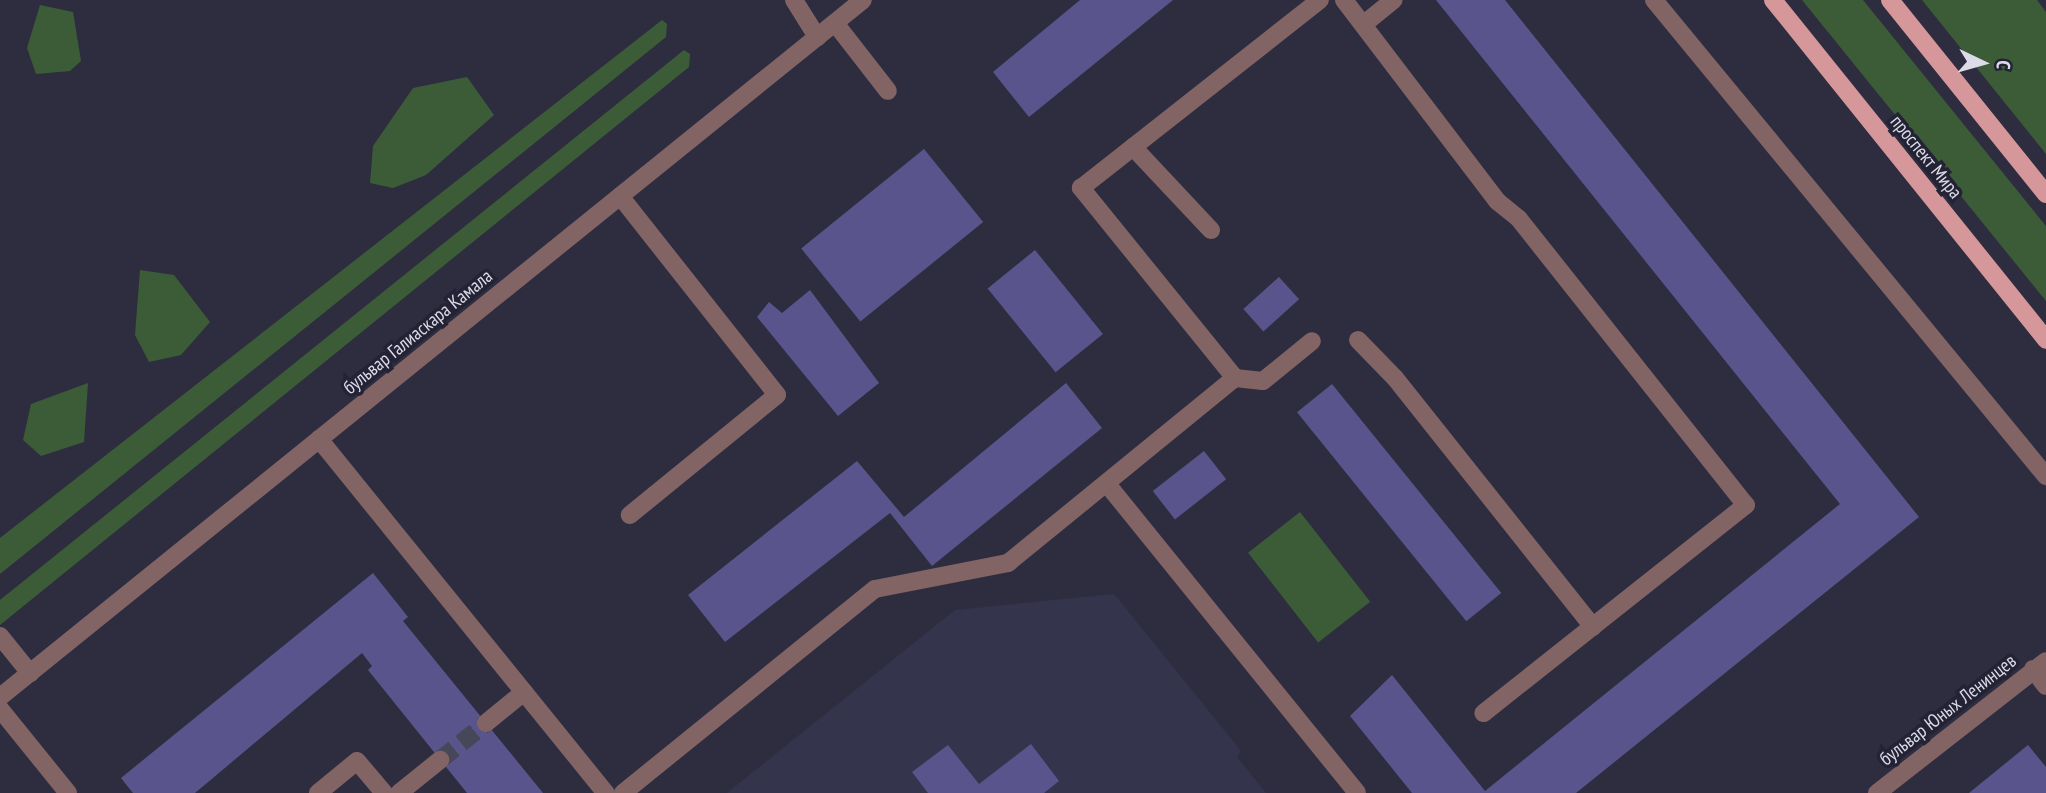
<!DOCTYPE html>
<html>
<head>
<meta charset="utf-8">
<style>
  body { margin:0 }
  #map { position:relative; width:2046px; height:793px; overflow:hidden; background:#2e2d40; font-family:"PT Sans Narrow",sans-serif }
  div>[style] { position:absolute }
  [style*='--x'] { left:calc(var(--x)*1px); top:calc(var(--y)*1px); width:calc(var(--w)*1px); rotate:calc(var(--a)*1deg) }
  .built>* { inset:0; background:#35344d }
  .green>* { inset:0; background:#3c5c37; transform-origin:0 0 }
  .building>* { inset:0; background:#59548c; transform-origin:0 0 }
  .minor-tunnel>* { height:18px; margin-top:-9px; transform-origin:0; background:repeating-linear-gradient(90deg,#484759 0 18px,transparent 0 27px) }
  .minor>* { height:18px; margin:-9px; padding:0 9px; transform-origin:9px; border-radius:9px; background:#836465 }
  .major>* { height:18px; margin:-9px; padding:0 9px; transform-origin:9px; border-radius:9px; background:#d6979a }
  span { translate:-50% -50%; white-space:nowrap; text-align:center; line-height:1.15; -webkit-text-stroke:7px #242335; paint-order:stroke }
  .street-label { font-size:19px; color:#dcdce8 }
  .north { position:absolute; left:1948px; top:28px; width:70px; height:70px; -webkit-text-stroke:5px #242335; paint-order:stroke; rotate:95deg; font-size:19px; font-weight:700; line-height:28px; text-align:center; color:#dcdce8 }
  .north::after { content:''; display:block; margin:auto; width:24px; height:32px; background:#dcdce8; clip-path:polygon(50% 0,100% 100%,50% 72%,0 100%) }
</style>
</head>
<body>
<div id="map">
  <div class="built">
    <div style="clip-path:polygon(1114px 594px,1241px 751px,1237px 757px,1266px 793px,727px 793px,955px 610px)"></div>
  </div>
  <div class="green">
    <div style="clip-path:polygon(1802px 0,1863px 0,2046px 226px,2046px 301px)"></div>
    <div style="clip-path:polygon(1922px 0,2037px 0,2046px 12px,2046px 154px)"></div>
    <div style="clip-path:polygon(40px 5px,73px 12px,81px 61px,70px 71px,36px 74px,27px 48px)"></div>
    <div style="clip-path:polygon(662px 20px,667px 24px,666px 37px,0 574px,0 538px)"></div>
    <div style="clip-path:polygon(684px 50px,690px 54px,689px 67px,0 625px,0 600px)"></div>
    <div style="clip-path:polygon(467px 77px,494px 115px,426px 175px,393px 188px,370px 183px,373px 146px,413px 88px)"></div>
    <div style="clip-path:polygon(140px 270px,174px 275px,210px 322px,181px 355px,149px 362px,135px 335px)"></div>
    <div style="clip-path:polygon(88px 383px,84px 442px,41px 456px,23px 440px,31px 404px)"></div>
    <div style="left:1300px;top:512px;width:114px;height:66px;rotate:52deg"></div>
  </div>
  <div class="building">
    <div style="clip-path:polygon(1080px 0,1173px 0,1029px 117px,993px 72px)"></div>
    <div style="clip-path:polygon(1436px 0,1505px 0,1919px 517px,1576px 793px,1412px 793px,1350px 716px,1392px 675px,1485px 791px,1840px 504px)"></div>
    <div style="left:924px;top:149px;width:94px;height:158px;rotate:51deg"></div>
    <div style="left:1035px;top:250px;width:108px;height:61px;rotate:51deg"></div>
    <div style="left:1279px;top:277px;width:30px;height:48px;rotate:48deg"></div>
    <div style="clip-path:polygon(810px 290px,879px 383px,838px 416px,757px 317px,769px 302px,782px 313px)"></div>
    <div style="clip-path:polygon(1066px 383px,1102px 428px,932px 566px,890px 513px,725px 642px,688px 595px,857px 461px,904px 517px)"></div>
    <div style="left:1332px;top:384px;width:269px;height:45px;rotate:51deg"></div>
    <div style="left:1204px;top:451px;width:36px;height:65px;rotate:52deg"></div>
    <div style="clip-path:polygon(373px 573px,408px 617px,403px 621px,543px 793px,467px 793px,368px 670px,372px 666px,362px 653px,195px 793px,133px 793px,121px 778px)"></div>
    <div style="clip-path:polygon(1031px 744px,1059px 781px,1044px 793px,928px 793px,912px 772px,948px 745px,979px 784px)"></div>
    <div style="clip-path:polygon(2028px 745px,2046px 767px,2046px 793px,1969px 793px)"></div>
  </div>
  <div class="minor-tunnel">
    <div style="--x:440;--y:760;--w:59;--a:-38.8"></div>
  </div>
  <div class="minor">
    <div style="--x:794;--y:0;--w:44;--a:58.1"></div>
    <div style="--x:1344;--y:0;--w:253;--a:52.7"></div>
    <div style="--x:1497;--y:201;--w:28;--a:39"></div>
    <div style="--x:1519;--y:219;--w:365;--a:51.6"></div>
    <div style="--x:1746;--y:505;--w:335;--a:141.6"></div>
    <div style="--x:1654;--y:0;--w:617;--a:50.53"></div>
    <div style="--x:835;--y:23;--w:86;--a:52.1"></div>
    <div style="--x:1364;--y:24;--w:38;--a:-39"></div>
    <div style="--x:1133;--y:147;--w:114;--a:46.8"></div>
    <div style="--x:620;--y:196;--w:253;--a:51.7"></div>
    <div style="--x:777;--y:395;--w:190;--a:140.8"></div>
    <div style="--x:1358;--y:340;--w:53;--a:45.8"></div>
    <div style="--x:1395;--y:378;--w:318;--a:51.5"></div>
    <div style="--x:1235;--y:378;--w:28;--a:6"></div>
    <div style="--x:1263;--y:381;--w:63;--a:-39.2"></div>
    <div style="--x:319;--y:439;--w:456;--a:51"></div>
    <div style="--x:1107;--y:484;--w:397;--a:51"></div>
    <div style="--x:0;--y:636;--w:48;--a:51"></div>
    <div style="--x:2033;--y:669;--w:21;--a:53"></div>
    <div style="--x:0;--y:697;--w:1109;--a:-38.93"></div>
    <div style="--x:0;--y:709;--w:108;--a:51"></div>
    <div style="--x:486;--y:723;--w:49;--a:-39.2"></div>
    <div style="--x:318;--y:793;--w:50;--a:-39.4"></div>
    <div style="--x:357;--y:761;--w:42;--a:49.8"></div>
    <div style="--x:399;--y:793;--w:53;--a:-38.8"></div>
    <div style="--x:623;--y:793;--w:324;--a:-39"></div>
    <div style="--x:875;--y:589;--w:136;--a:-11.1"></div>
    <div style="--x:1008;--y:563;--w:293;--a:-39.2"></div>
    <div style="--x:1235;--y:378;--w:245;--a:-129"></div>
    <div style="--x:1081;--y:188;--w:304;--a:-38.2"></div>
    <div style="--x:1877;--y:793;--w:214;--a:-38"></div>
  </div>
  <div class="major">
    <div style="--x:1773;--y:0;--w:436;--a:51.2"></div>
    <div style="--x:1890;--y:0;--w:249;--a:51.2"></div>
  </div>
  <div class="street-label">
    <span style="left:1926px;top:157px;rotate:51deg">проспект Мира</span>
    <span style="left:418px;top:332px;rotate:-39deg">бульвар Галиаскара Камала</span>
    <span style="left:1948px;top:710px;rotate:-38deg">бульвар Юных Ленинцев</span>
  </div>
  <div class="north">С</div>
</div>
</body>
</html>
